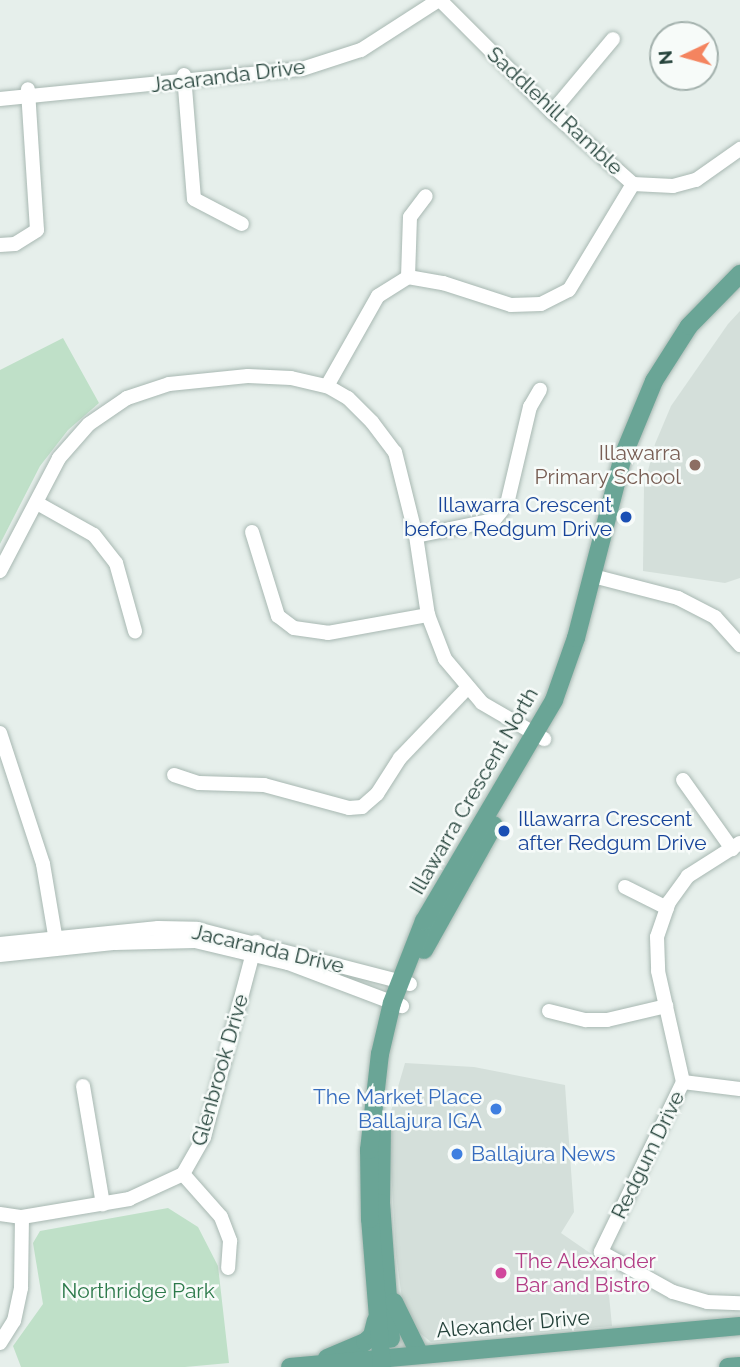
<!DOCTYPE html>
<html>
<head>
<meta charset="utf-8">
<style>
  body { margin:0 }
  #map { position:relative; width:740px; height:1367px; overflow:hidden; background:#e6efeb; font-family:Raleway,sans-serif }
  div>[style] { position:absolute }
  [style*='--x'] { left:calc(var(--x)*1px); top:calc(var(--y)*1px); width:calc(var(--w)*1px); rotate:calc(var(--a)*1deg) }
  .built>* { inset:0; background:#d4dfda }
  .green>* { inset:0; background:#bfe0c8 }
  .roads { filter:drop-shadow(0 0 2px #a8b8b2) drop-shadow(0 0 2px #a8b8b2) }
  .minor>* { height:14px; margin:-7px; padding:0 7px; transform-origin:7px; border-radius:7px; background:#fff }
  .major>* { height:18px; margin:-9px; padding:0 9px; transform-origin:9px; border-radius:9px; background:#6aa596 }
  .dots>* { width:19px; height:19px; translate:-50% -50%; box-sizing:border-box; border:4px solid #f7fbf9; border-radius:50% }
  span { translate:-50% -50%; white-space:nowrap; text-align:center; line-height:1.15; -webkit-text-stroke:5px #f7fbf9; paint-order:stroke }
  .street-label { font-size:21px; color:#24423a }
  .education-label { font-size:21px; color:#785e54 }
  .right { translate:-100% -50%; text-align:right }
  .transit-label { font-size:21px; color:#164399 }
  .left { translate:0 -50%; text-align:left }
  .shop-label { font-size:21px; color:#366cbe }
  .hotel-label { font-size:21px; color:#b23c85 }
  .park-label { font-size:21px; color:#2d7a4b }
  .north { position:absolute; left:649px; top:21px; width:70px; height:70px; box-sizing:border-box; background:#f7fbf9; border:2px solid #a3b1ad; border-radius:50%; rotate:265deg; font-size:19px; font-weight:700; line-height:28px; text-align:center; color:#24423a }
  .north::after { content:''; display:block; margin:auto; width:24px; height:32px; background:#f4845f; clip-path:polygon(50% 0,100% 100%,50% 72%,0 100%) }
</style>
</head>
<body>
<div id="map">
  <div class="built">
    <div style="clip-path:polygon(740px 311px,740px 578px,725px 583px,643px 571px,644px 486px,655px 444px,671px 406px,728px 324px)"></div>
    <div style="clip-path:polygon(405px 1063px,474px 1067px,565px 1085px,574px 1212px,561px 1233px,606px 1264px,612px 1326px,431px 1342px,410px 1325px,403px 1306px,396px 1255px,390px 1150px,391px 1111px)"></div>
  </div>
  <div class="green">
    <div style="clip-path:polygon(63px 338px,99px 403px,68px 430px,40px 466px,0 544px,0 370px)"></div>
    <div style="clip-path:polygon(168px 1208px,198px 1227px,218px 1266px,229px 1363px,185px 1367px,21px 1367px,13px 1346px,43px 1304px,33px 1243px,40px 1231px)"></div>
  </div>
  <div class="roads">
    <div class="minor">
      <div style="--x:184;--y:75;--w:124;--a:85.4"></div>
      <div style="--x:194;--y:199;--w:54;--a:27.5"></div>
      <div style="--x:0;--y:99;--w:303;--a:-5.7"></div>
      <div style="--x:302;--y:69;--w:62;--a:-17.9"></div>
      <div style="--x:361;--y:50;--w:93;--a:-32.7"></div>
      <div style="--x:552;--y:112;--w:95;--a:-50.1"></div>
      <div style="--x:633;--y:184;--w:40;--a:2.9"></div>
      <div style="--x:673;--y:186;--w:24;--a:-15"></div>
      <div style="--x:696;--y:180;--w:54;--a:-35.2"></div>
      <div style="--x:0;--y:245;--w:15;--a:-4"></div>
      <div style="--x:15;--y:244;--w:26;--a:-32"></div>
      <div style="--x:37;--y:230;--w:141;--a:-93.7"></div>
      <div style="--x:408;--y:277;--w:60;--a:-88.1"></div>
      <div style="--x:410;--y:217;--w:26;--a:-53"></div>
      <div style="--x:327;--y:386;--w:103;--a:-60.5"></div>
      <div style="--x:378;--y:296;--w:36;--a:-32"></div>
      <div style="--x:408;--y:277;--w:36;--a:10"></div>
      <div style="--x:443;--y:283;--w:71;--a:17.9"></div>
      <div style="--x:511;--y:305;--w:30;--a:-2"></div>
      <div style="--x:541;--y:304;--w:31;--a:-27"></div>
      <div style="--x:569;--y:290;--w:124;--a:-58.9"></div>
      <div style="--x:633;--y:184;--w:108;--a:-138.4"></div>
      <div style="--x:552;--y:112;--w:158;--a:-135"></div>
      <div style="--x:37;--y:503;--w:65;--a:29.3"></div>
      <div style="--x:94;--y:535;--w:36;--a:52"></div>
      <div style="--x:116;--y:563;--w:71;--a:74.4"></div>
      <div style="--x:252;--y:532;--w:88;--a:72.8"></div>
      <div style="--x:278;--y:616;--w:20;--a:37"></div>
      <div style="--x:294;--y:628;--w:34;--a:8"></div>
      <div style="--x:328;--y:633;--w:102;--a:-10.2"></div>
      <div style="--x:416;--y:536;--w:80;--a:-11.6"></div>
      <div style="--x:494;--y:520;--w:21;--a:-51"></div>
      <div style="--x:507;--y:504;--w:100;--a:-76.7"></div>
      <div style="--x:530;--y:407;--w:20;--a:-60"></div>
      <div style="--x:0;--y:571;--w:127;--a:-62.4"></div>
      <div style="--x:59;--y:458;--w:45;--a:-48.6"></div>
      <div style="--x:89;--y:424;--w:46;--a:-34.4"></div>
      <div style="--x:127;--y:398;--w:44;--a:-18.4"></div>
      <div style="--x:169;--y:384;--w:79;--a:-5.8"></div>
      <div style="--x:248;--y:376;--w:43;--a:2.7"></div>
      <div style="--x:291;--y:378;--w:37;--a:13"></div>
      <div style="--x:327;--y:386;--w:24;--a:30"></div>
      <div style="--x:348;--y:398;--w:34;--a:45"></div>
      <div style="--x:372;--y:422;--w:38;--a:53"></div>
      <div style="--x:395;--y:452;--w:87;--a:76"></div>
      <div style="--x:416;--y:536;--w:80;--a:81.4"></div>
      <div style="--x:428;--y:615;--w:47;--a:68.9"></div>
      <div style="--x:445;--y:659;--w:57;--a:49.9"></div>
      <div style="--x:482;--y:703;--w:72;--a:30.1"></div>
      <div style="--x:593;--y:576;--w:88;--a:14.5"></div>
      <div style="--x:678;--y:598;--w:42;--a:27.2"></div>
      <div style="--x:715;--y:617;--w:38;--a:48"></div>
      <div style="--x:0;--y:733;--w:138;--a:71.8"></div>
      <div style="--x:43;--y:864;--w:84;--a:80.4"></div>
      <div style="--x:174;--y:775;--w:26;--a:18"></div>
      <div style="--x:199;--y:783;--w:65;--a:1.8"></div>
      <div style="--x:264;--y:785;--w:88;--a:15.1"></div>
      <div style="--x:349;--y:808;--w:13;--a:-4"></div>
      <div style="--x:362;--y:807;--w:20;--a:-41"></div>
      <div style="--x:377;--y:794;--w:43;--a:-57.4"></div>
      <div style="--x:400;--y:758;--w:98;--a:-46.2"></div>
      <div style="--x:683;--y:780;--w:85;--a:54.6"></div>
      <div style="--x:740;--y:843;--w:62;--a:147.6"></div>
      <div style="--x:688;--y:876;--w:32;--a:126"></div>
      <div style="--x:669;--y:902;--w:37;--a:109"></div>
      <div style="--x:657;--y:937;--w:34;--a:88"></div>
      <div style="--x:658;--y:971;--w:114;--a:77.3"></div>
      <div style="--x:683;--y:1082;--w:189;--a:115.8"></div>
      <div style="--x:601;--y:1252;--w:82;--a:29.1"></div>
      <div style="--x:673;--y:1292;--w:35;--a:16"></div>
      <div style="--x:707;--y:1302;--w:33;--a:2"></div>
      <div style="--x:625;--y:887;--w:47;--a:26.6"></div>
      <div style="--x:0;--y:944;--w:159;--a:-5.8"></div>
      <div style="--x:158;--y:928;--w:39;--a:1"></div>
      <div style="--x:197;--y:929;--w:220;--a:14.5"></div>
      <div style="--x:0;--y:955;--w:116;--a:-6"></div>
      <div style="--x:115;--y:943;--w:80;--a:-1.4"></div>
      <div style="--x:195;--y:941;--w:96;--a:13.3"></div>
      <div style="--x:288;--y:963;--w:122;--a:20.7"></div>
      <div style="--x:549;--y:1011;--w:38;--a:14"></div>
      <div style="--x:586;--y:1020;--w:21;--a:0"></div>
      <div style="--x:607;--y:1020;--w:61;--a:-13.3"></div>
      <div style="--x:683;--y:1082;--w:57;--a:7"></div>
      <div style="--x:83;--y:1086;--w:120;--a:80.4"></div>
      <div style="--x:183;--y:1174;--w:57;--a:48.5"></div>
      <div style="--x:221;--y:1217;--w:26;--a:69"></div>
      <div style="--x:230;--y:1241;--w:27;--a:94"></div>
      <div style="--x:0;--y:1214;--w:22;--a:8"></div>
      <div style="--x:22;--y:1217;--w:109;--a:-9.5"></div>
      <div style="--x:129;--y:1199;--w:60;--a:-24.8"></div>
      <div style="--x:183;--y:1174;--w:43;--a:-60.4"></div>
      <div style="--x:204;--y:1137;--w:202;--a:-75.1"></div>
      <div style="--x:0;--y:1343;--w:26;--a:-58"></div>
      <div style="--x:14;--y:1321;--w:34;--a:-78"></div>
      <div style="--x:21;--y:1288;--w:71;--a:-89.2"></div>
    </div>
    <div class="major">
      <div style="--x:424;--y:950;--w:143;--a:-60.8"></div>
      <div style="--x:382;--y:1122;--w:81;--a:90.7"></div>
      <div style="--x:381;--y:1203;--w:136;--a:85.8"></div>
      <div style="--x:394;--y:1302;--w:59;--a:63.9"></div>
      <div style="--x:327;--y:1358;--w:41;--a:-22.8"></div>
      <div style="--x:365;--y:1342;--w:9;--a:-41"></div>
      <div style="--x:372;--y:1336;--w:16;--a:-76"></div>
      <div style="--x:290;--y:1367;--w:452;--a:-5.2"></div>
      <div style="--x:382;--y:1367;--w:148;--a:-94.6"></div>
      <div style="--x:370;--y:1219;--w:69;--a:-90.8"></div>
      <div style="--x:369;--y:1150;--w:97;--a:-83.5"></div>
      <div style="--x:380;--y:1054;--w:52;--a:-76.8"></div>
      <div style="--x:392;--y:1003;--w:88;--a:-68.7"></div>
      <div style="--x:424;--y:921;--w:256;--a:-59.5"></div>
      <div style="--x:554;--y:700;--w:66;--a:-70.5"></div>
      <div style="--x:576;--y:638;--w:188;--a:-75.5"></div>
      <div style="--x:623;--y:456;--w:81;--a:-67.5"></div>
      <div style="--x:654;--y:381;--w:65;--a:-57.5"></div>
      <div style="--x:689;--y:326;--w:73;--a:-45.6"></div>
      <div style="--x:728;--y:1367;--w:12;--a:-5"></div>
    </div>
  </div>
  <div class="dots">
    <div style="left:695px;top:465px;background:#8d6e63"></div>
    <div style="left:626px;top:517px;background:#1a4fb4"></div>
    <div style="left:504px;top:831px;background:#1a4fb4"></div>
    <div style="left:496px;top:1109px;background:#3f7fe0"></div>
    <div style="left:457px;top:1154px;background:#3f7fe0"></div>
    <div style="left:501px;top:1273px;background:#d1479c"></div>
  </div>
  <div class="street-label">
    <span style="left:228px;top:76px;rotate:-7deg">Jacaranda Drive</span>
    <span style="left:555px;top:111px;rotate:43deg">Saddlehill Ramble</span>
    <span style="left:474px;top:791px;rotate:-60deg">Illawarra Crescent North</span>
    <span style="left:268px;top:949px;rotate:13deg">Jacaranda Drive</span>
    <span style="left:220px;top:1070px;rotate:-74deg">Glenbrook Drive</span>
    <span style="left:648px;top:1155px;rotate:-64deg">Redgum Drive</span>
    <span style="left:513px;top:1324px;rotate:-5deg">Alexander Drive</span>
  </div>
  <div class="education-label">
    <span class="right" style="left:681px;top:465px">Illawarra<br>Primary School</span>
  </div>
  <div class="transit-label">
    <span class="right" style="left:612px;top:517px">Illawarra Crescent<br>before Redgum Drive</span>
    <span class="left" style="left:518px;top:831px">Illawarra Crescent<br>after Redgum Drive</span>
  </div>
  <div class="shop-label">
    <span class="right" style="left:482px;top:1109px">The Market Place<br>Ballajura IGA</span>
    <span class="left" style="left:471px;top:1154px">Ballajura News</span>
  </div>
  <div class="hotel-label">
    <span class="left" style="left:515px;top:1273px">The Alexander<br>Bar and Bistro</span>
  </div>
  <div class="park-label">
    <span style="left:138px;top:1291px">Northridge Park</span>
  </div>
  <div class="north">N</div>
</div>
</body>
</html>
